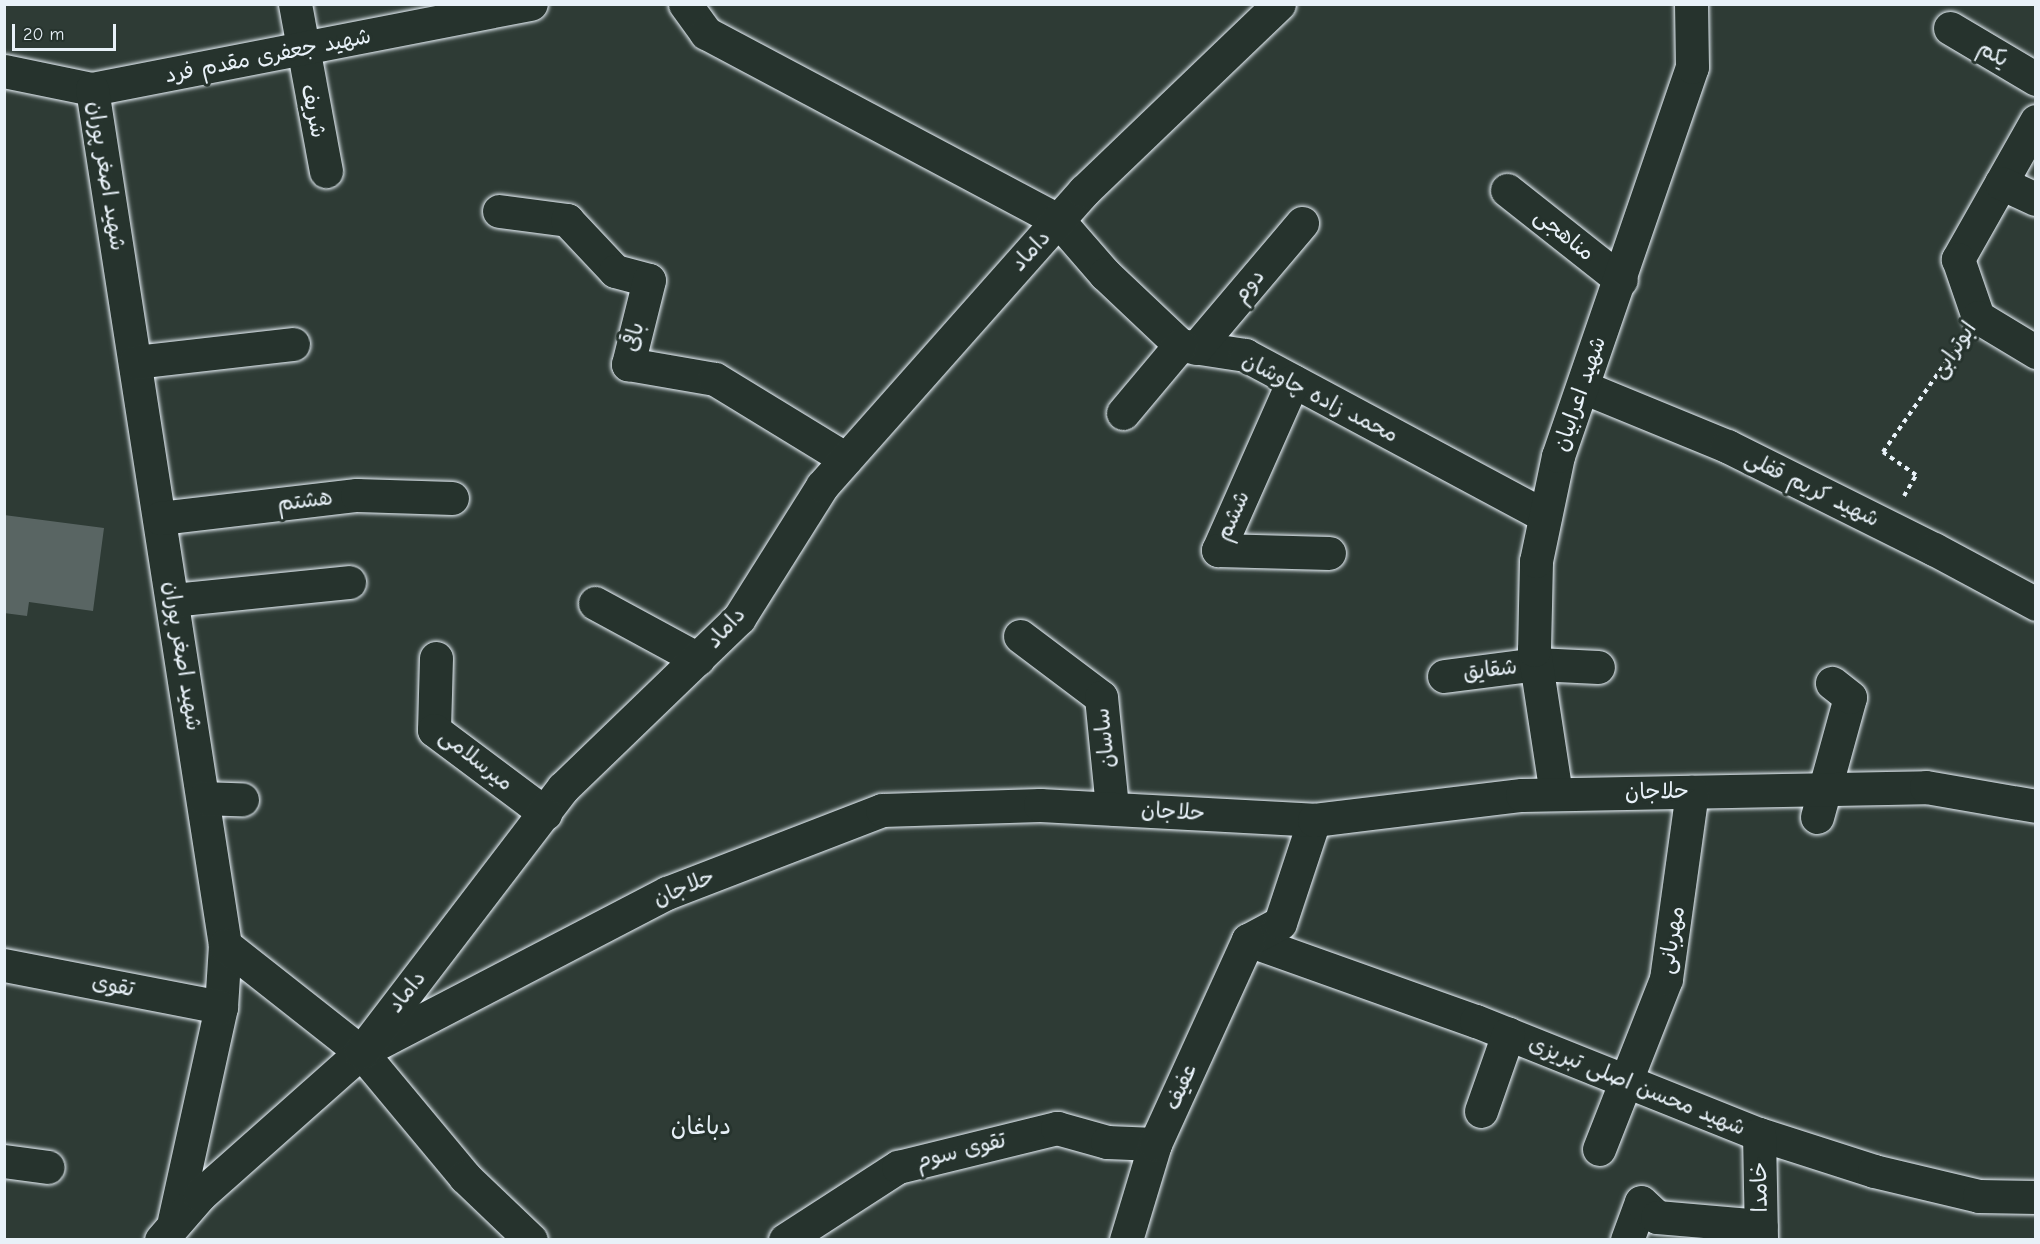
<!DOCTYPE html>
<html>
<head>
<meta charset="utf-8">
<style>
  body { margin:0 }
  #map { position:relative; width:2040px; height:1244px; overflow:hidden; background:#2e3b35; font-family:"Comic Neue","Playpen Sans Arabic",sans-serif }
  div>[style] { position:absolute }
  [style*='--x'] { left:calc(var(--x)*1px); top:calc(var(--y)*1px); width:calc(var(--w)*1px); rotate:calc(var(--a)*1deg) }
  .building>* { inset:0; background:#596563 }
  .path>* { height:4px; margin-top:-2px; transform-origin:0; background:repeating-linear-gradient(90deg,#e8f1f8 0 4.5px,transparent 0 9px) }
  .roads { filter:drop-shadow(0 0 2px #e8f1f8) drop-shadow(0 0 2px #e8f1f8) }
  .minor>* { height:33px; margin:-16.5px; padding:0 16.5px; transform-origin:16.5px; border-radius:16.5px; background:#26332d }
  span { translate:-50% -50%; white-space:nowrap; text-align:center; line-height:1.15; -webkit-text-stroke:6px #26332d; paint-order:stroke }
  .street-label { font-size:22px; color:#e8f1f8 }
  .neighbourhood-label { font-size:24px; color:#e8f1f8 }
  .frame { position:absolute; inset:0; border:6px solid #e8f1f8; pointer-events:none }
  .scale { position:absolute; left:12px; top:24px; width:104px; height:27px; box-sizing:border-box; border:3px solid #e8f1f8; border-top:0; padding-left:8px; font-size:18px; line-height:21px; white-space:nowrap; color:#e8f1f8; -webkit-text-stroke:4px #26332d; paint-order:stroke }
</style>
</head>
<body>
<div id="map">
  <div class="building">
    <div style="clip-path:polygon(4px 515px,104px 528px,93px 611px,29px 602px,27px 616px,4px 613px)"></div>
  </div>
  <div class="path">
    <div style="--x:1904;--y:496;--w:24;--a:-60"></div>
    <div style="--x:1916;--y:475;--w:40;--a:-145.1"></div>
    <div style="--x:1883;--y:452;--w:131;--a:-55"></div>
  </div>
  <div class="roads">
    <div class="minor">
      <div style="--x:295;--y:4;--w:170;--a:79.5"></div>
      <div style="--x:685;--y:4;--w:36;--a:54"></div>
      <div style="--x:706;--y:33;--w:399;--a:28"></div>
      <div style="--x:1058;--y:220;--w:72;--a:49"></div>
      <div style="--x:1105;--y:274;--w:103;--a:43.4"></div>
      <div style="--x:1180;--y:345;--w:66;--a:8.7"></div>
      <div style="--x:1245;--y:355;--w:340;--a:28.2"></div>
      <div style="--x:1950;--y:28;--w:100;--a:30.7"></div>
      <div style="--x:4;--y:71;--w:90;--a:11.6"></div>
      <div style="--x:92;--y:89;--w:447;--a:-11"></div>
      <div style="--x:92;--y:89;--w:866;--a:81.17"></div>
      <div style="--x:225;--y:945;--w:62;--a:93.7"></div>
      <div style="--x:221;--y:1007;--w:219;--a:102.4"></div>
      <div style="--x:2036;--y:121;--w:159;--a:119.5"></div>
      <div style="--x:1958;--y:259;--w:61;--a:71"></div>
      <div style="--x:1978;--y:317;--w:68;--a:31.1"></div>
      <div style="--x:2001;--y:183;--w:38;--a:25"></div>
      <div style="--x:1507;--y:190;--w:145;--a:38.3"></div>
      <div style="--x:499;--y:211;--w:69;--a:7.5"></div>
      <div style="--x:567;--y:220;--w:70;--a:46.7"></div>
      <div style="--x:615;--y:271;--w:35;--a:15"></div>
      <div style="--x:649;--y:280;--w:87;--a:104"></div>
      <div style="--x:628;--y:364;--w:88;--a:9.8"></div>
      <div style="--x:715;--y:379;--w:153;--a:31.4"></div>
      <div style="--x:1196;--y:348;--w:164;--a:-49.7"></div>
      <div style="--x:135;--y:362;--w:159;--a:-6.5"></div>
      <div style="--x:1293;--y:381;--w:185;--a:113.9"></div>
      <div style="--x:1218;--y:550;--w:111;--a:1.5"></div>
      <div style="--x:1583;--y:387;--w:156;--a:22.3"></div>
      <div style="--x:1727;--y:446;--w:231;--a:26.5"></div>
      <div style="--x:1934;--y:549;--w:116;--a:28.3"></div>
      <div style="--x:1123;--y:413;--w:89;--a:-50"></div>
      <div style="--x:160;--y:518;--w:198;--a:-6.7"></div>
      <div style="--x:357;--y:495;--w:95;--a:1.8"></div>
      <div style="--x:173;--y:600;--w:177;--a:-5.8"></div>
      <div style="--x:595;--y:603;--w:117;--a:28.5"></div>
      <div style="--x:1020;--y:636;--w:101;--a:37"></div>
      <div style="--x:1101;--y:697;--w:112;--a:84.3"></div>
      <div style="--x:436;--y:658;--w:72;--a:91.6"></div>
      <div style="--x:434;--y:730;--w:139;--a:36.8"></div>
      <div style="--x:1444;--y:676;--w:93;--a:-7.4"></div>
      <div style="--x:1536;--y:664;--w:62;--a:2.8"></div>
      <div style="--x:1556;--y:794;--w:146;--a:-98.7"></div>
      <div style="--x:1534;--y:650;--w:89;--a:-88.7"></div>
      <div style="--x:1536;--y:561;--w:107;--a:-78.2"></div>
      <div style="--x:1558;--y:456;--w:411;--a:-71"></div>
      <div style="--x:1692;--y:67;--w:63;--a:-90.9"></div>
      <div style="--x:204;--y:798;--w:38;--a:2"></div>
      <div style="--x:1817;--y:817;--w:124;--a:-74.6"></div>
      <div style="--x:1850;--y:697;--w:23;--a:-142"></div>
      <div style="--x:1248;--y:940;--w:242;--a:19.6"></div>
      <div style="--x:1476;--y:1021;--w:305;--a:21.8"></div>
      <div style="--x:1759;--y:1134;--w:121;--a:17.8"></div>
      <div style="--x:1874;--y:1171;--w:108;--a:13.4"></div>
      <div style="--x:1979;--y:1196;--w:57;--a:1"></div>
      <div style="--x:1248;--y:940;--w:36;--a:-28"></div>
      <div style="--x:1280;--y:923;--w:108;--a:-71.7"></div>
      <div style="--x:225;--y:945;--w:173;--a:38.2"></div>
      <div style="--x:361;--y:1052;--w:163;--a:50.2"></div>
      <div style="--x:465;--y:1177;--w:91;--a:43.7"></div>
      <div style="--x:4;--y:965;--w:221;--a:11"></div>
      <div style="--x:361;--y:1052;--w:345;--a:-27.5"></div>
      <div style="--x:667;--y:893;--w:230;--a:-21.1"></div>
      <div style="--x:882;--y:810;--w:158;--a:-1.8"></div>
      <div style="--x:1040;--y:805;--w:274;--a:3.1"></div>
      <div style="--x:1314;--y:820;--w:209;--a:-6.9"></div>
      <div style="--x:1522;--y:795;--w:404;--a:-1.1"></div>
      <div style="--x:1926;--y:787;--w:112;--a:9.8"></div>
      <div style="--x:1481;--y:1111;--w:82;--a:-70.7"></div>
      <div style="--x:1759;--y:1134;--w:106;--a:88.9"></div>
      <div style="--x:1599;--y:1149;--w:183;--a:-68.5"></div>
      <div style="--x:1666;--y:979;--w:189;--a:-82.1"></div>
      <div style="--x:4;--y:1161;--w:44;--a:7.8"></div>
      <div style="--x:161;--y:1240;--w:60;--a:-49.1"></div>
      <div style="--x:200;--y:1195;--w:215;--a:-41.6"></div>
      <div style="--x:361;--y:1052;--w:332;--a:-52.6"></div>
      <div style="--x:563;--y:788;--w:245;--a:-44"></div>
      <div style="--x:739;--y:618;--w:156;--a:-57.8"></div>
      <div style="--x:822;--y:486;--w:395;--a:-48.4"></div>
      <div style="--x:1084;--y:191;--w:270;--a:-43.8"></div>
      <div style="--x:785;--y:1240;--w:135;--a:-32.9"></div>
      <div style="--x:898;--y:1167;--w:164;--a:-13.8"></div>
      <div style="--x:1057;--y:1128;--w:52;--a:15.6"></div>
      <div style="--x:1107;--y:1142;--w:48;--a:2.4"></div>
      <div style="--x:1126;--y:1240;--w:100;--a:-73.2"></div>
      <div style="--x:1155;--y:1144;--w:224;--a:-65.5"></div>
      <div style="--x:1627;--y:1240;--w:40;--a:-69.8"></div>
      <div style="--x:1641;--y:1202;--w:22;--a:43"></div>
      <div style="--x:1657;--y:1217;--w:104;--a:4.9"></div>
    </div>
  </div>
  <div class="street-label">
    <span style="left:1993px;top:54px;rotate:30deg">یکم</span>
    <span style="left:268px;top:56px;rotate:-11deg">شهید جعفری مقدم فرد</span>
    <span style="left:313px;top:111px;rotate:78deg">شریف</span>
    <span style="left:106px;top:176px;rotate:81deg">شهید اصغر پوران</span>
    <span style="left:1564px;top:235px;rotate:39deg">مناهجی</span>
    <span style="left:1031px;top:251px;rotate:-48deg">داماد</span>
    <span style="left:1249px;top:286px;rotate:-50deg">دوم</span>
    <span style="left:634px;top:337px;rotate:-76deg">باقی</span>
    <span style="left:1954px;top:350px;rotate:-56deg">ابوترابی</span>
    <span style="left:1580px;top:394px;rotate:-71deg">شهید اعرابیان</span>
    <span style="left:1320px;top:398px;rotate:27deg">محمد زاده چاوشان</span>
    <span style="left:1812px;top:489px;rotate:26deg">شهید کریم قفلی</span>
    <span style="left:305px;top:501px;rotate:-7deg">هشتم</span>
    <span style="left:1233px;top:516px;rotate:-66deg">ششم</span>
    <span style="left:726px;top:628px;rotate:-48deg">داماد</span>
    <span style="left:182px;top:656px;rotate:81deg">شهید اصغر پوران</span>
    <span style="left:1490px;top:670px;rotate:-7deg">شقایق</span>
    <span style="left:1105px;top:738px;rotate:-96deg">ساسان</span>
    <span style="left:476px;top:760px;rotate:38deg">میرسلامی</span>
    <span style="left:1657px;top:792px;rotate:-1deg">حلاجان</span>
    <span style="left:1173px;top:812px;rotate:3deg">حلاجان</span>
    <span style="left:684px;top:888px;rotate:-23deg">حلاجان</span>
    <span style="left:1672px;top:940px;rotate:-80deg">مهربانی</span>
    <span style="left:113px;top:986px;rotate:11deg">تقوی</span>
    <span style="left:407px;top:992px;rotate:-52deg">داماد</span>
    <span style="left:1637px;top:1086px;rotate:22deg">شهید محسن اصلی تبریزی</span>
    <span style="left:1181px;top:1087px;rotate:-66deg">عفیف</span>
    <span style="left:961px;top:1151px;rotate:-14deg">تقوی سوم</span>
    <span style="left:1760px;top:1187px;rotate:-91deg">خامدا</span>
  </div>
  <div class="neighbourhood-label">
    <span style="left:701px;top:1127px">دباغان</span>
  </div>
  <div class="frame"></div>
  <div class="scale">20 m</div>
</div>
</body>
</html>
